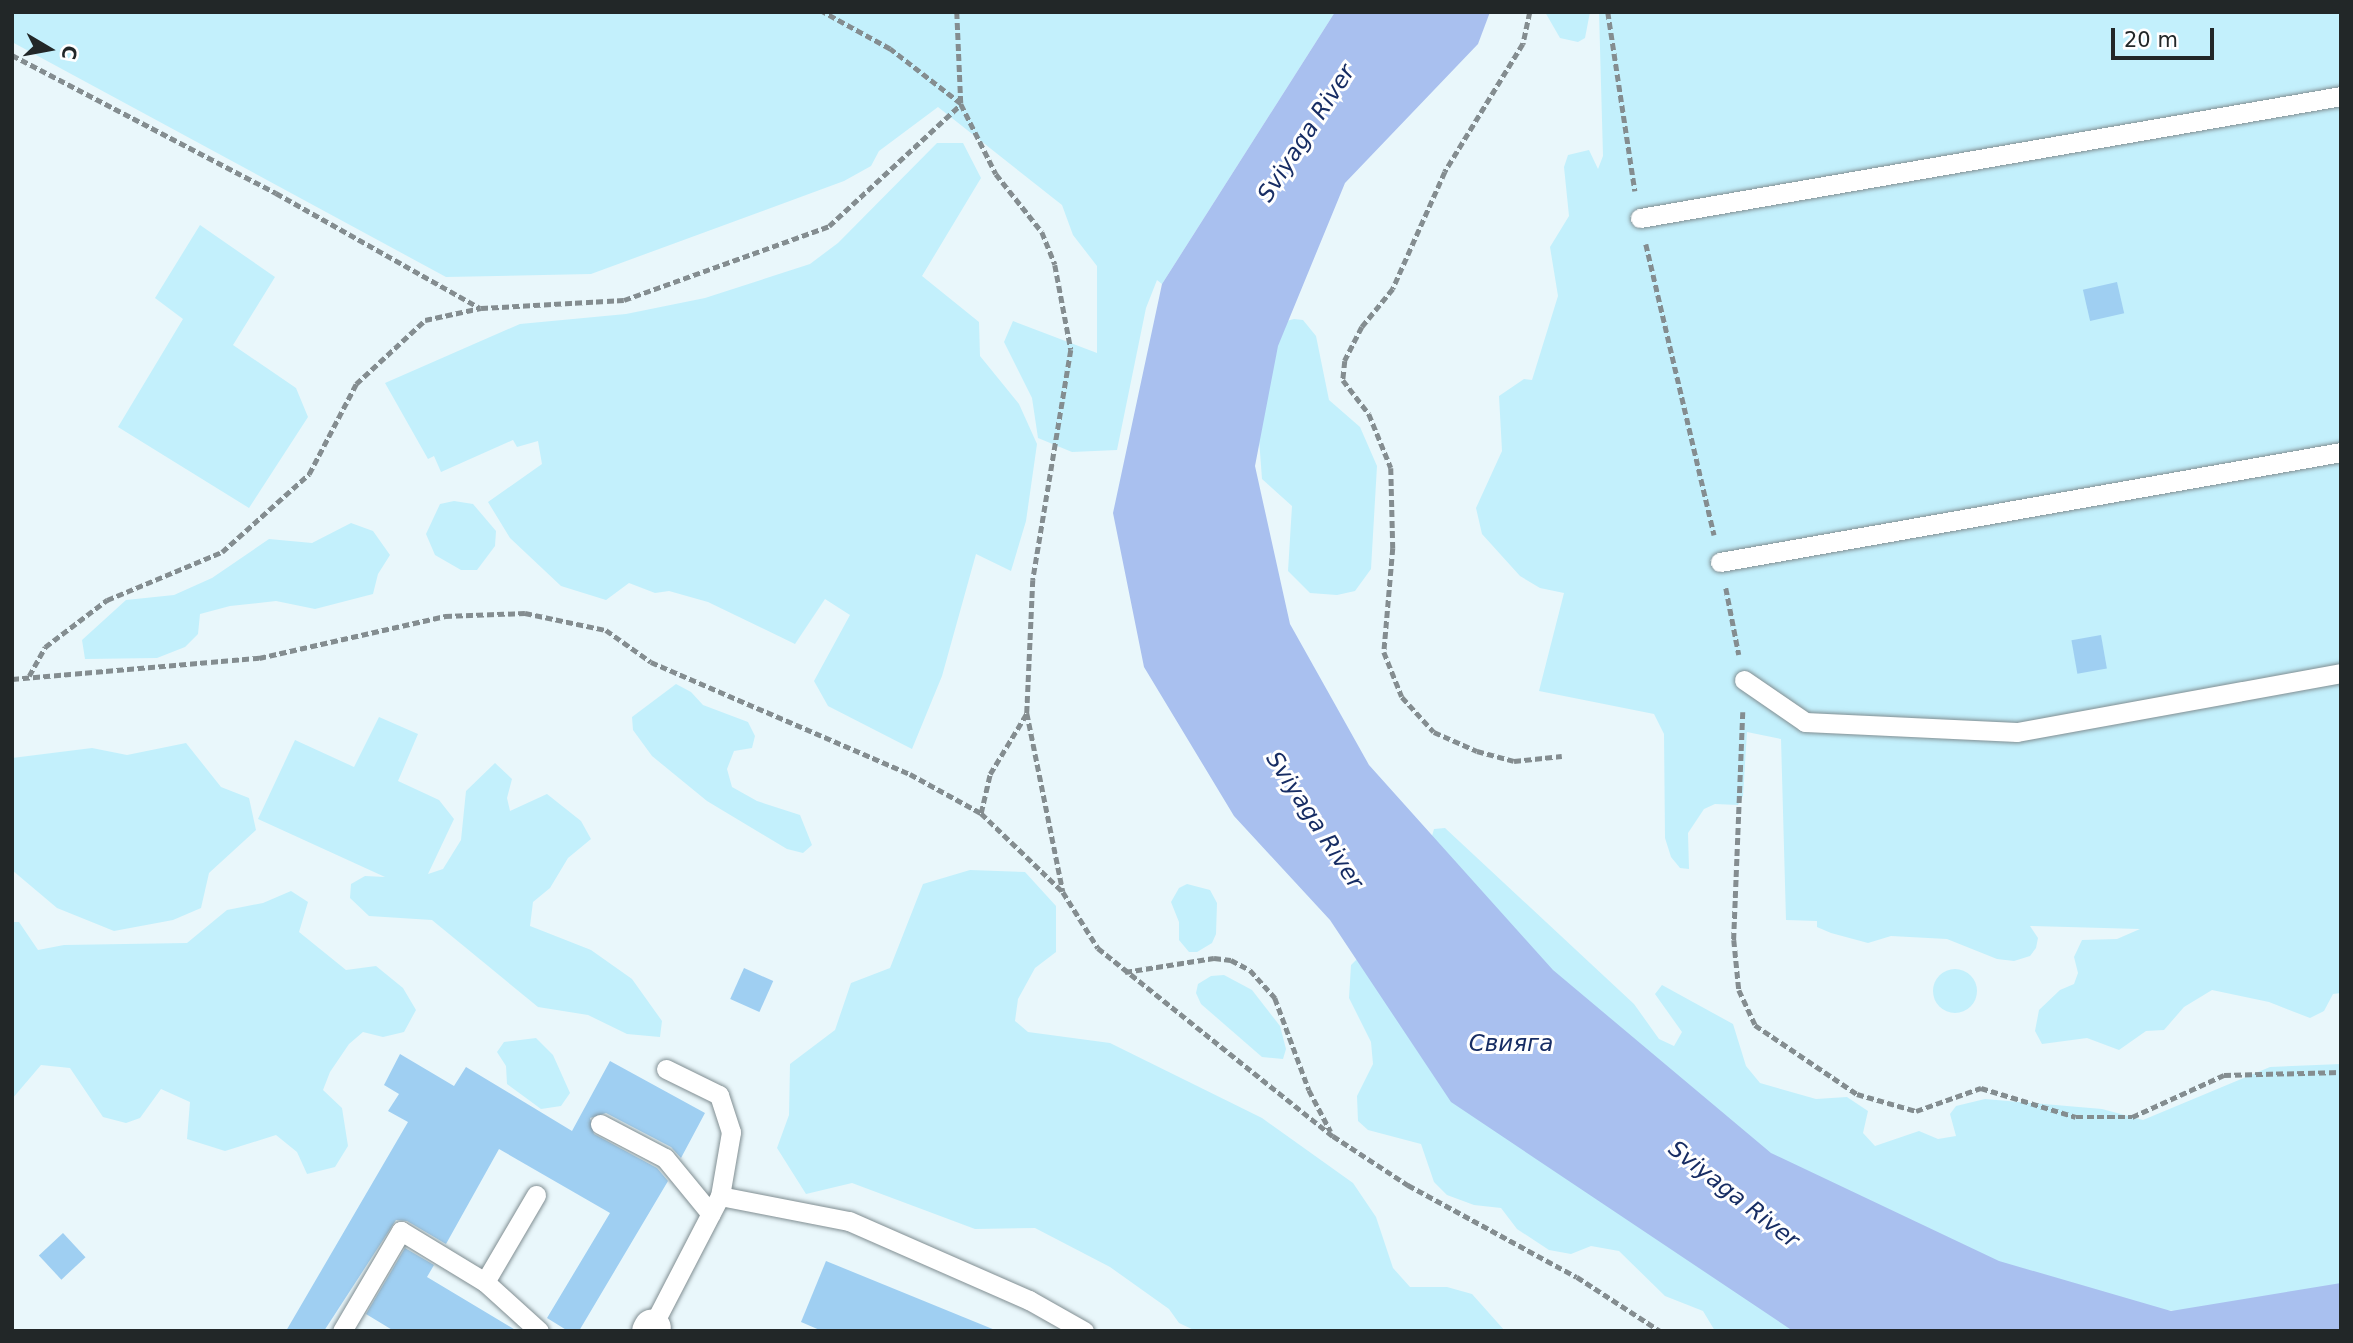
<!DOCTYPE html>
<html>
<head>
<meta charset="utf-8">
<style>
  body { margin:0 }
  #map { position:relative; width:2353px; height:1343px; overflow:hidden; background:#e9f7fb; font-family:"DejaVu Sans",sans-serif }
  div>[style] { position:absolute }
  [style*='--x'] { left:calc(var(--x)*1px); top:calc(var(--y)*1px); width:calc(var(--w)*1px); rotate:calc(var(--a)*1deg) }
  .green>* { inset:0; background:#c3f0fc }
  .round { border-radius:50% }
  .water>* { inset:0; background:#a9c0ef }
  .building>* { inset:0; background:#9fcff2; transform-origin:0 0 }
  .path>* { height:4.5px; margin-top:-2.25px; transform-origin:0; background:repeating-linear-gradient(90deg,#848d90 0 7px,transparent 0 10.5px) }
  .roads { filter:drop-shadow(0 0 2px #818e92) drop-shadow(0 0 2px #818e92) }
  .service>* { height:19px; margin:-9.5px; padding:0 9.5px; transform-origin:9.5px; border-radius:9.5px; background:#fff }
  .minor>* { height:37px; margin:-18.5px; padding:0 18.5px; transform-origin:18.5px; border-radius:18.5px; background:#fff }
  span { translate:-50% -50%; white-space:nowrap; text-align:center; line-height:1.15; -webkit-text-stroke:6px #fff; paint-order:stroke }
  .water-label { font-size:23px; color:#172d64; font-style:italic }
  .frame { position:absolute; inset:0; border:14px solid #222728; pointer-events:none }
  .north { position:absolute; left:14px; top:14px; width:70px; height:70px; -webkit-text-stroke:5px #fff; paint-order:stroke; rotate:100deg; font-size:19px; font-weight:700; line-height:28px; text-align:center; color:#222728 }
  .north::after { content:''; display:block; margin:auto; width:24px; height:32px; background:#222728; clip-path:polygon(50% 0,100% 100%,50% 72%,0 100%) }
  .scale { position:absolute; left:2111px; top:28px; width:103px; height:32px; box-sizing:border-box; border:4px solid #222728; border-top:0; padding-left:9px; font-size:21px; line-height:24px; white-space:nowrap; color:#222728; -webkit-text-stroke:5px #fff; paint-order:stroke }
</style>
</head>
<body>
<div id="map">
  <div class="green">
    <div style="clip-path:polygon(12px 12px,1335px 12px,1162px 284px,1157px 280px,1146px 308px,1117px 450px,1072px 452px,1038px 438px,1032px 398px,1004px 342px,1013px 321px,1097px 353px,1097px 266px,1073px 235px,1062px 205px,938px 107px,879px 151px,871px 166px,844px 181px,591px 274px,446px 277px,12px 42px)"></div>
    <div style="clip-path:polygon(1545px 12px,1590px 12px,1585px 38px,1578px 42px,1560px 38px)"></div>
    <div style="clip-path:polygon(1599px 12px,2341px 12px,2341px 993px,2333px 994px,2324px 1011px,2310px 1018px,2269px 1002px,2212px 990px,2184px 1007px,2164px 1030px,2146px 1031px,2119px 1050px,2087px 1038px,2042px 1044px,2035px 1031px,2039px 1010px,2060px 990px,2074px 984px,2078px 973px,2074px 957px,2082px 940px,2117px 939px,2140px 929px,2030px 926px,2038px 938px,2036px 948px,2030px 956px,2014px 961px,1997px 959px,1947px 939px,1891px 936px,1868px 943px,1831px 933px,1817px 927px,1817px 921px,1786px 920px,1781px 739px,1747px 732px,1743px 796px,1738px 805px,1715px 804px,1704px 809px,1688px 833px,1689px 869px,1680px 868px,1671px 857px,1665px 838px,1664px 734px,1654px 714px,1539px 691px,1564px 593px,1540px 588px,1520px 576px,1482px 534px,1476px 508px,1502px 451px,1499px 396px,1524px 379px,1532px 380px,1558px 296px,1550px 247px,1569px 216px,1564px 167px,1568px 155px,1589px 150px,1598px 169px,1603px 156px)"></div>
    <div style="clip-path:polygon(937px 143px,963px 143px,981px 178px,922px 276px,979px 322px,980px 356px,1019px 404px,1037px 444px,1026px 521px,1011px 571px,976px 554px,942px 676px,912px 749px,828px 706px,814px 681px,850px 615px,825px 599px,795px 644px,708px 602px,669px 591px,655px 593px,629px 583px,606px 600px,561px 586px,510px 538px,488px 502px,542px 464px,538px 441px,517px 447px,513px 440px,441px 472px,434px 456px,428px 459px,385px 383px,520px 324px,626px 314px,705px 298px,810px 264px,838px 243px)"></div>
    <div style="clip-path:polygon(200px 225px,275px 277px,233px 345px,296px 388px,308px 417px,249px 508px,118px 427px,183px 319px,155px 298px)"></div>
    <div style="clip-path:polygon(1294px 319px,1303px 320px,1316px 336px,1329px 400px,1360px 427px,1377px 466px,1371px 569px,1355px 591px,1337px 595px,1310px 593px,1288px 571px,1292px 506px,1262px 479px,1257px 412px,1279px 323px)"></div>
    <div style="clip-path:polygon(454px 501px,473px 504px,496px 531px,495px 546px,477px 570px,461px 570px,435px 555px,426px 534px,440px 504px)"></div>
    <div style="clip-path:polygon(351px 523px,373px 531px,390px 555px,378px 574px,373px 594px,315px 609px,276px 601px,230px 606px,200px 614px,198px 634px,185px 647px,157px 658px,85px 659px,82px 640px,126px 600px,174px 595px,212px 578px,269px 539px,312px 543px)"></div>
    <div style="clip-path:polygon(676px 684px,691px 692px,703px 705px,748px 722px,755px 736px,752px 748px,734px 751px,727px 769px,732px 787px,757px 801px,800px 815px,812px 845px,803px 853px,787px 849px,707px 801px,652px 756px,633px 730px,632px 717px)"></div>
    <div style="clip-path:polygon(379px 717px,418px 734px,398px 781px,439px 800px,454px 819px,428px 874px,443px 869px,461px 840px,466px 791px,495px 763px,512px 779px,507px 798px,510px 811px,547px 794px,581px 821px,591px 839px,568px 858px,550px 888px,533px 902px,530px 926px,591px 950px,632px 979px,662px 1021px,660px 1037px,627px 1034px,588px 1015px,538px 1007px,432px 920px,369px 916px,350px 898px,351px 884px,365px 876px,385px 877px,258px 819px,295px 740px,354px 767px)"></div>
    <div style="clip-path:polygon(186px 743px,221px 787px,249px 798px,256px 830px,209px 873px,201px 908px,173px 920px,114px 931px,57px 908px,12px 870px,12px 758px,92px 748px,127px 755px)"></div>
    <div style="clip-path:polygon(1445px 828px,1634px 1004px,1659px 1039px,1674px 1046px,1682px 1032px,1655px 994px,1662px 985px,1733px 1024px,1746px 1066px,1760px 1083px,1816px 1099px,1847px 1097px,1868px 1111px,1863px 1133px,1875px 1146px,1919px 1131px,1938px 1139px,1956px 1136px,1950px 1114px,1956px 1106px,1985px 1099px,2102px 1109px,2143px 1120px,2270px 1067px,2341px 1064px,2341px 1297px,2218px 1313px,2101px 1307px,2017px 1278px,1757px 1148px,1602px 1037px,1428px 850px,1434px 829px)"></div>
    <div style="clip-path:polygon(970px 870px,1025px 872px,1056px 906px,1056px 952px,1035px 968px,1018px 999px,1015px 1021px,1028px 1032px,1110px 1043px,1262px 1118px,1353px 1183px,1376px 1217px,1393px 1268px,1410px 1287px,1447px 1287px,1472px 1294px,1505px 1331px,1196px 1331px,1179px 1323px,1169px 1309px,1110px 1267px,1035px 1228px,975px 1229px,852px 1183px,806px 1194px,777px 1148px,789px 1115px,790px 1064px,835px 1030px,851px 983px,890px 968px,923px 884px)"></div>
    <div style="clip-path:polygon(1187px 884px,1210px 890px,1217px 903px,1216px 934px,1212px 943px,1197px 952px,1189px 952px,1179px 940px,1179px 922px,1171px 902px,1179px 888px)"></div>
    <div style="clip-path:polygon(291px 891px,308px 902px,299px 932px,346px 970px,376px 966px,403px 988px,416px 1010px,404px 1032px,383px 1037px,363px 1032px,349px 1044px,330px 1072px,323px 1090px,342px 1108px,348px 1146px,335px 1167px,307px 1174px,297px 1152px,276px 1135px,225px 1151px,187px 1139px,190px 1102px,161px 1089px,140px 1118px,126px 1123px,103px 1117px,70px 1068px,41px 1065px,12px 1099px,12px 922px,19px 922px,38px 950px,64px 945px,187px 943px,227px 910px,263px 903px)"></div>
    <div style="clip-path:polygon(1360px 956px,1814px 1331px,1715px 1331px,1703px 1311px,1665px 1296px,1619px 1251px,1591px 1246px,1571px 1254px,1549px 1250px,1517px 1229px,1501px 1208px,1474px 1205px,1447px 1195px,1434px 1182px,1421px 1144px,1368px 1130px,1358px 1121px,1357px 1096px,1373px 1064px,1371px 1042px,1349px 998px,1351px 965px)"></div>
    <div class="round" style="left:1933px;top:969px;width:44px;height:44px"></div>
    <div style="clip-path:polygon(1224px 975px,1252px 990px,1280px 1026px,1286px 1049px,1283px 1059px,1262px 1057px,1201px 1004px,1196px 993px,1198px 984px,1211px 976px)"></div>
    <div style="clip-path:polygon(536px 1038px,553px 1055px,570px 1093px,561px 1106px,541px 1109px,507px 1084px,506px 1066px,497px 1052px,504px 1042px)"></div>
  </div>
  <div class="water">
    <div style="clip-path:polygon(1335px 12px,1490px 12px,1478px 44px,1345px 183px,1278px 346px,1255px 466px,1290px 624px,1369px 765px,1553px 970px,1771px 1153px,1999px 1261px,2171px 1311px,2341px 1283px,2341px 1331px,1793px 1331px,1451px 1102px,1330px 920px,1234px 816px,1144px 667px,1113px 513px,1162px 284px)"></div>
  </div>
  <div class="building">
    <div style="left:2117px;top:282px;width:32px;height:35px;rotate:77deg"></div>
    <div style="left:2101px;top:635px;width:34px;height:30px;rotate:80deg"></div>
    <div style="left:744px;top:968px;width:32px;height:34px;rotate:24deg"></div>
    <div style="clip-path:polygon(400px 1054px,454px 1086px,466px 1067px,572px 1131px,610px 1061px,705px 1113px,681px 1158px,671px 1147px,606px 1113px,590px 1118px,594px 1134px,657px 1168px,668px 1181px,579px 1331px,568px 1331px,547px 1318px,610px 1213px,499px 1149px,446px 1244px,407px 1221px,396px 1220px,324px 1331px,286px 1331px,408px 1122px,388px 1111px,399px 1094px,384px 1085px)"></div>
    <div style="left:63px;top:1233px;width:33px;height:33px;rotate:47deg"></div>
    <div style="clip-path:polygon(405px 1248px,434px 1265px,427px 1277px,517px 1331px,394px 1331px,366px 1314px)"></div>
    <div style="clip-path:polygon(826px 1261px,995px 1330px,995px 1331px,822px 1331px,801px 1322px)"></div>
  </div>
  <div class="path">
    <div style="--x:957;--y:12;--w:92;--a:87.5"></div>
    <div style="--x:961;--y:104;--w:78;--a:63.4"></div>
    <div style="--x:996;--y:174;--w:74;--a:51.6"></div>
    <div style="--x:1042;--y:232;--w:35;--a:68"></div>
    <div style="--x:1055;--y:265;--w:86;--a:79.3"></div>
    <div style="--x:1071;--y:350;--w:233;--a:99.4"></div>
    <div style="--x:1033;--y:580;--w:133;--a:92.6"></div>
    <div style="--x:1027;--y:713;--w:182;--a:78.6"></div>
    <div style="--x:1530;--y:12;--w:33;--a:102"></div>
    <div style="--x:1523;--y:44;--w:150;--a:121.4"></div>
    <div style="--x:1445;--y:172;--w:128;--a:114"></div>
    <div style="--x:1393;--y:289;--w:49;--a:129.2"></div>
    <div style="--x:1362;--y:327;--w:38;--a:117"></div>
    <div style="--x:1345;--y:361;--w:19;--a:96"></div>
    <div style="--x:1343;--y:380;--w:43;--a:52.6"></div>
    <div style="--x:1369;--y:414;--w:58;--a:67.8"></div>
    <div style="--x:1391;--y:468;--w:80;--a:88.6"></div>
    <div style="--x:1393;--y:548;--w:104;--a:94.9"></div>
    <div style="--x:1384;--y:652;--w:48;--a:68.2"></div>
    <div style="--x:1402;--y:697;--w:47;--a:47.6"></div>
    <div style="--x:1434;--y:732;--w:47;--a:23.8"></div>
    <div style="--x:1477;--y:751;--w:38;--a:15"></div>
    <div style="--x:1514;--y:761;--w:48;--a:-5.9"></div>
    <div style="--x:1608;--y:12;--w:181;--a:81.4"></div>
    <div style="--x:12;--y:55;--w:298;--a:27.6"></div>
    <div style="--x:276;--y:193;--w:234;--a:29.4"></div>
    <div style="--x:1646;--y:244;--w:299;--a:76.8"></div>
    <div style="--x:1726;--y:588;--w:68;--a:79"></div>
    <div style="--x:29;--y:676;--w:33;--a:-61"></div>
    <div style="--x:45;--y:647;--w:78;--a:-37.2"></div>
    <div style="--x:107;--y:600;--w:125;--a:-22.7"></div>
    <div style="--x:222;--y:552;--w:117;--a:-41.9"></div>
    <div style="--x:309;--y:474;--w:102;--a:-62.4"></div>
    <div style="--x:356;--y:384;--w:94;--a:-42.8"></div>
    <div style="--x:425;--y:320;--w:57;--a:-12.1"></div>
    <div style="--x:481;--y:308;--w:143;--a:-3.2"></div>
    <div style="--x:624;--y:300;--w:218;--a:-19.8"></div>
    <div style="--x:829;--y:226;--w:180;--a:-42.7"></div>
    <div style="--x:961;--y:104;--w:90;--a:-142.2"></div>
    <div style="--x:890;--y:49;--w:77;--a:-151.1"></div>
    <div style="--x:12;--y:679;--w:248;--a:-4.9"></div>
    <div style="--x:259;--y:658;--w:191;--a:-12.7"></div>
    <div style="--x:445;--y:616;--w:80;--a:-2.1"></div>
    <div style="--x:525;--y:613;--w:83;--a:11.9"></div>
    <div style="--x:606;--y:630;--w:55;--a:35.4"></div>
    <div style="--x:651;--y:662;--w:282;--a:23.4"></div>
    <div style="--x:910;--y:774;--w:81;--a:28.8"></div>
    <div style="--x:981;--y:813;--w:114;--a:43.9"></div>
    <div style="--x:1063;--y:892;--w:66;--a:58"></div>
    <div style="--x:1098;--y:948;--w:301;--a:38.7"></div>
    <div style="--x:1333;--y:1136;--w:90;--a:33.2"></div>
    <div style="--x:1408;--y:1185;--w:192;--a:28.6"></div>
    <div style="--x:1577;--y:1277;--w:99;--a:33"></div>
    <div style="--x:1743;--y:712;--w:228;--a:92.3"></div>
    <div style="--x:1734;--y:940;--w:50;--a:84.3"></div>
    <div style="--x:1739;--y:990;--w:38;--a:65"></div>
    <div style="--x:1755;--y:1025;--w:123;--a:34.1"></div>
    <div style="--x:1857;--y:1094;--w:61;--a:16.1"></div>
    <div style="--x:1916;--y:1111;--w:69;--a:-19.5"></div>
    <div style="--x:1981;--y:1088;--w:99;--a:17"></div>
    <div style="--x:2076;--y:1117;--w:56;--a:0"></div>
    <div style="--x:2132;--y:1117;--w:101;--a:-24.5"></div>
    <div style="--x:2224;--y:1075;--w:117;--a:-1.5"></div>
    <div style="--x:981;--y:813;--w:40;--a:-77"></div>
    <div style="--x:990;--y:774;--w:71;--a:-58.8"></div>
    <div style="--x:1125;--y:972;--w:90;--a:-8.9"></div>
    <div style="--x:1214;--y:958;--w:17;--a:7"></div>
    <div style="--x:1231;--y:960;--w:21;--a:28"></div>
    <div style="--x:1250;--y:970;--w:38;--a:48"></div>
    <div style="--x:1275;--y:998;--w:98;--a:69.7"></div>
    <div style="--x:1309;--y:1090;--w:47;--a:62.4"></div>
  </div>
  <div class="roads">
    <div class="service">
      <div style="--x:1640;--y:218;--w:712;--a:-9.87"></div>
      <div style="--x:1720;--y:562;--w:631;--a:-10.04"></div>
      <div style="--x:1744;--y:680;--w:74;--a:34.5"></div>
      <div style="--x:1805;--y:722;--w:212;--a:2.7"></div>
      <div style="--x:2017;--y:732;--w:329;--a:-10.3"></div>
      <div style="--x:600;--y:1124;--w:73;--a:27.6"></div>
      <div style="--x:665;--y:1158;--w:72;--a:50.6"></div>
      <div style="--x:536;--y:1195;--w:101;--a:120.4"></div>
      <div style="--x:485;--y:1282;--w:73;--a:42.2"></div>
      <div style="--x:720;--y:1196;--w:131;--a:11"></div>
      <div style="--x:849;--y:1221;--w:197;--a:23.7"></div>
      <div style="--x:1029;--y:1300;--w:63;--a:29.4"></div>
      <div style="--x:659;--y:1330;--w:8;--a:-157"></div>
      <div style="--x:652;--y:1327;--w:148;--a:-62.6"></div>
      <div style="--x:720;--y:1196;--w:65;--a:-80.2"></div>
      <div style="--x:731;--y:1132;--w:39;--a:-108"></div>
      <div style="--x:719;--y:1095;--w:59;--a:-153.9"></div>
      <div style="--x:342;--y:1331;--w:116;--a:-59.5"></div>
      <div style="--x:401;--y:1231;--w:98;--a:31.3"></div>
    </div>
    <div class="minor">
      <div style="--x:650;--y:1331;--w:4;--a:-63"></div>
    </div>
  </div>
  <div class="water-label">
    <span style="left:1306px;top:133px;rotate:-57deg">Sviyaga River</span>
    <span style="left:1315px;top:820px;rotate:57deg">Sviyaga River</span>
    <span style="left:1511px;top:1043px">Свияга</span>
    <span style="left:1734px;top:1194px;rotate:38deg">Sviyaga River</span>
  </div>
  <div class="frame"></div>
  <div class="north">С</div>
  <div class="scale">20 m</div>
</div>
</body>
</html>
